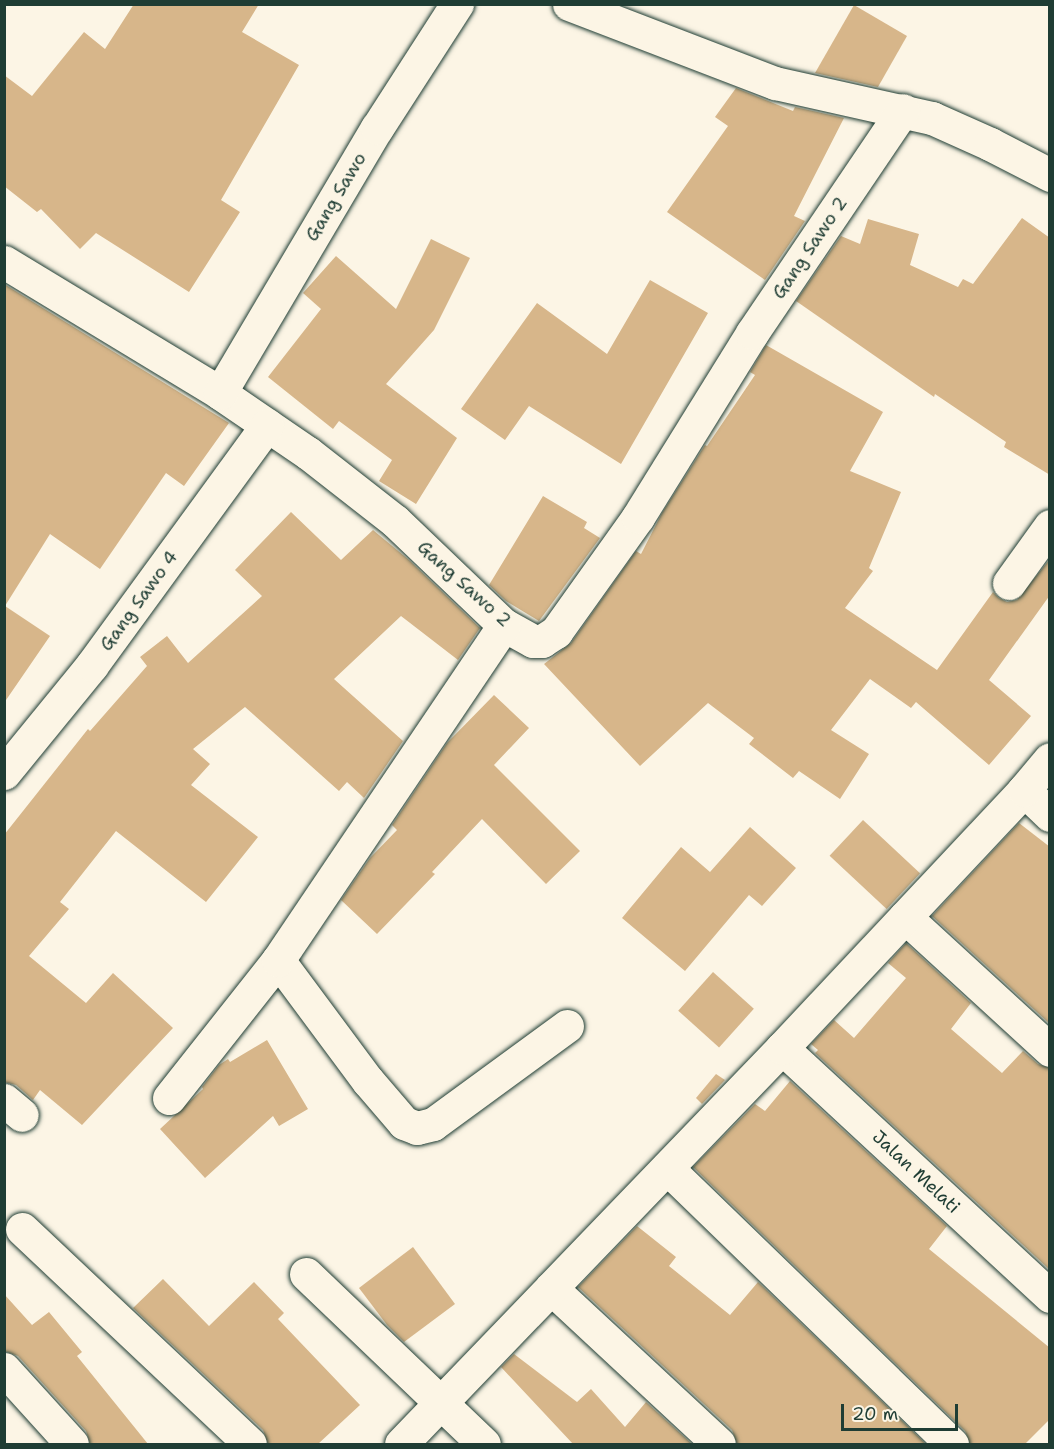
<!DOCTYPE html>
<html>
<head>
<meta charset="utf-8">
<style>
  body { margin:0 }
  #map { position:relative; width:1054px; height:1449px; overflow:hidden; background:#fcf5e5; font-family:"Shantell Sans",sans-serif }
  div>[style] { position:absolute }
  [style*='--x'] { left:calc(var(--x)*1px); top:calc(var(--y)*1px); width:calc(var(--w)*1px); rotate:calc(var(--a)*1deg) }
  .building>* { inset:0; background:#d7b68a; transform-origin:0 0 }
  .roads { filter:drop-shadow(0 0 2px #1f3d34) drop-shadow(0 0 2px #1f3d34) }
  .minor>* { height:33px; margin:-16.5px; padding:0 16.5px; transform-origin:16.5px; border-radius:16.5px; background:#fcf5e5 }
  .tertiary>* { height:33px; margin:-16.5px; padding:0 16.5px; transform-origin:16.5px; border-radius:16.5px; background:#fcf5e5 }
  span { translate:-50% -50%; white-space:nowrap; text-align:center; line-height:1.15; -webkit-text-stroke:4.5px #fcf5e5; paint-order:stroke }
  .street-label { font-size:18px; color:#1f3d34 }
  .frame { position:absolute; inset:0; border:6px solid #1f3d34; pointer-events:none }
  .scale { position:absolute; left:841px; top:1404px; width:117px; height:27px; box-sizing:border-box; border:3px solid #1f3d34; border-top:0; padding-left:8px; font-size:18px; line-height:21px; white-space:nowrap; color:#1f3d34; -webkit-text-stroke:4px #fcf5e5; paint-order:stroke }
</style>
</head>
<body>
<div id="map">
  <div class="building">
    <div style="clip-path:polygon(134px 4px,259px 4px,242px 32px,299px 65px,221px 200px,240px 212px,189px 292px,96px 233px,80px 249px,41px 209px,37px 212px,4px 186px,4px 75px,32px 96px,84px 32px,105px 49px)"></div>
    <div style="clip-path:polygon(854px 5px,907px 36px,878px 87px,815px 73px)"></div>
    <div style="clip-path:polygon(736px 88px,793px 111px,795px 107px,844px 118px,794px 216px,805px 221px,765px 280px,667px 212px,728px 126px,715px 117px)"></div>
    <div style="clip-path:polygon(1022px 218px,1050px 238px,1050px 475px,1004px 447px,1006px 442px,935px 394px,934px 397px,796px 301px,841px 236px,860px 244px,868px 219px,919px 234px,910px 265px,958px 287px,963px 279px,973px 284px)"></div>
    <div style="clip-path:polygon(431px 239px,470px 258px,434px 330px,386px 384px,457px 438px,416px 504px,379px 481px,392px 460px,339px 421px,333px 429px,268px 377px,321px 309px,303px 293px,336px 256px,396px 309px)"></div>
    <div style="clip-path:polygon(650px 280px,708px 313px,621px 464px,529px 406px,505px 440px,461px 409px,537px 303px,607px 354px)"></div>
    <div style="clip-path:polygon(4px 284px,229px 423px,184px 486px,166px 473px,100px 569px,50px 534px,5px 606px,50px 636px,4px 703px)"></div>
    <div style="clip-path:polygon(766px 345px,883px 412px,850px 471px,901px 492px,869px 568px,873px 571px,845px 608px,937px 670px,993px 592px,999px 598px,1007px 602px,1017px 600px,1050px 559px,1050px 595px,989px 680px,1031px 716px,989px 765px,916px 702px,911px 708px,870px 679px,831px 730px,869px 754px,840px 799px,799px 771px,793px 778px,749px 744px,754px 738px,708px 703px,640px 766px,544px 664px,571px 643px,636px 551px,641px 554px,662px 513px,705px 445px,707px 446px,755px 375px,750px 372px)"></div>
    <div style="clip-path:polygon(543px 496px,587px 522px,584px 528px,600px 538px,539px 621px,506px 601px,489px 585px)"></div>
    <div style="clip-path:polygon(291px 512px,341px 560px,373px 530px,409px 560px,480px 628px,458px 660px,401px 616px,334px 679px,403px 741px,364px 798px,347px 782px,339px 791px,245px 707px,193px 749px,210px 764px,191px 785px,258px 837px,206px 902px,116px 831px,60px 902px,69px 909px,29px 956px,86px 1003px,113px 973px,173px 1028px,82px 1125px,40px 1090px,33px 1100px,16px 1085px,4px 1082px,4px 835px,88px 729px,90px 731px,147px 666px,140px 657px,167px 636px,188px 663px,262px 596px,235px 570px)"></div>
    <div style="clip-path:polygon(494px 695px,529px 728px,494px 765px,580px 851px,546px 884px,482px 819px,432px 872px,435px 874px,377px 934px,341px 900px,370px 858px,397px 830px,392px 825px,447px 743px)"></div>
    <div style="left:863px;top:820px;width:78px;height:49px;rotate:43deg"></div>
    <div style="clip-path:polygon(1019px 823px,1050px 847px,1050px 1024px,932px 916px)"></div>
    <div style="clip-path:polygon(750px 827px,796px 868px,762px 906px,749px 895px,685px 971px,622px 918px,681px 847px,710px 872px)"></div>
    <div style="clip-path:polygon(906px 943px,971px 1003px,951px 1029px,1002px 1073px,1023px 1051px,1038px 1064px,1050px 1068px,1050px 1270px,815px 1053px,818px 1050px,811px 1044px,834px 1020px,854px 1038px,906px 978px,888px 963px)"></div>
    <div style="left:713px;top:972px;width:55px;height:52px;rotate:42deg"></div>
    <div style="clip-path:polygon(267px 1040px,308px 1109px,279px 1126px,273px 1116px,205px 1178px,160px 1129px,203px 1089px,202px 1087px,219px 1065px,228px 1059px,230px 1062px)"></div>
    <div style="clip-path:polygon(716px 1074px,725px 1080px,702px 1104px,696px 1098px)"></div>
    <div style="clip-path:polygon(790px 1081px,947px 1226px,929px 1249px,1050px 1348px,1050px 1419px,1025px 1444px,970px 1444px,965px 1431px,693px 1167px,755px 1104px,765px 1111px)"></div>
    <div style="clip-path:polygon(637px 1226px,676px 1257px,669px 1266px,730px 1315px,758px 1282px,926px 1444px,737px 1444px,732px 1430px,578px 1287px)"></div>
    <div style="clip-path:polygon(413px 1247px,455px 1304px,404px 1342px,387px 1325px,359px 1288px)"></div>
    <div style="clip-path:polygon(163px 1279px,209px 1326px,254px 1282px,284px 1313px,278px 1319px,360px 1405px,318px 1444px,268px 1444px,263px 1430px,133px 1308px)"></div>
    <div style="clip-path:polygon(4px 1294px,32px 1325px,49px 1312px,82px 1352px,77px 1356px,148px 1444px,90px 1444px,86px 1431px,18px 1356px,4px 1351px)"></div>
    <div style="clip-path:polygon(514px 1354px,577px 1402px,591px 1389px,625px 1427px,646px 1402px,692px 1444px,573px 1444px,501px 1367px)"></div>
  </div>
  <div class="roads">
    <div class="minor">
      <div style="--x:569;--y:4;--w:221;--a:21"></div>
      <div style="--x:775;--y:83;--w:161;--a:12.6"></div>
      <div style="--x:932;--y:118;--w:64;--a:24.1"></div>
      <div style="--x:990;--y:144;--w:68;--a:27.3"></div>
      <div style="--x:220;--y:393;--w:107;--a:34.3"></div>
      <div style="--x:308;--y:453;--w:110;--a:38"></div>
      <div style="--x:395;--y:521;--w:151;--a:43.7"></div>
      <div style="--x:504;--y:625;--w:33;--a:29"></div>
      <div style="--x:533;--y:641;--w:9;--a:0"></div>
      <div style="--x:542;--y:641;--w:17;--a:-33"></div>
      <div style="--x:556;--y:632;--w:141;--a:-54.5"></div>
      <div style="--x:638;--y:517;--w:216;--a:-58.2"></div>
      <div style="--x:752;--y:333;--w:269;--a:-55.9"></div>
      <div style="--x:1009;--y:583;--w:70;--a:-54.3"></div>
      <div style="--x:4;--y:773;--w:139;--a:-50.8"></div>
      <div style="--x:92;--y:665;--w:297;--a:-53.9"></div>
      <div style="--x:1024;--y:790;--w:36;--a:44"></div>
      <div style="--x:905;--y:917;--w:197;--a:42.5"></div>
      <div style="--x:278;--y:960;--w:151;--a:53.4"></div>
      <div style="--x:368;--y:1081;--w:55;--a:49.4"></div>
      <div style="--x:404;--y:1123;--w:14;--a:21"></div>
      <div style="--x:417;--y:1128;--w:16;--a:-14"></div>
      <div style="--x:433;--y:1124;--w:166;--a:-36.2"></div>
      <div style="--x:782;--y:1048;--w:365;--a:42.8"></div>
      <div style="--x:169;--y:1098;--w:176;--a:-51.7"></div>
      <div style="--x:278;--y:960;--w:404;--a:-56"></div>
      <div style="--x:4;--y:1100;--w:23;--a:40"></div>
      <div style="--x:667;--y:1168;--w:397;--a:44.1"></div>
      <div style="--x:22;--y:1229;--w:313;--a:43.3"></div>
      <div style="--x:306;--y:1274;--w:246;--a:43.7"></div>
      <div style="--x:551;--y:1288;--w:229;--a:42.9"></div>
      <div style="--x:401;--y:1444;--w:550;--a:-46.11"></div>
      <div style="--x:782;--y:1048;--w:354;--a:-46.8"></div>
      <div style="--x:1024;--y:790;--w:40;--a:-50"></div>
    </div>
    <div class="tertiary">
      <div style="--x:4;--y:262;--w:253;--a:31.2"></div>
      <div style="--x:220;--y:393;--w:308;--a:-59.4"></div>
      <div style="--x:377;--y:128;--w:148;--a:-57.2"></div>
      <div style="--x:4;--y:1369;--w:101;--a:47.8"></div>
    </div>
  </div>
  <div class="street-label">
    <span style="left:336px;top:197px;rotate:-59deg">Gang Sawo</span>
    <span style="left:810px;top:248px;rotate:-56deg">Gang Sawo 2</span>
    <span style="left:464px;top:584px;rotate:42deg">Gang Sawo 2</span>
    <span style="left:139px;top:601px;rotate:-54deg">Gang Sawo 4</span>
    <span style="left:916px;top:1172px;rotate:43deg">Jalan Melati</span>
  </div>
  <div class="frame"></div>
  <div class="scale">20 m</div>
</div>
</body>
</html>
